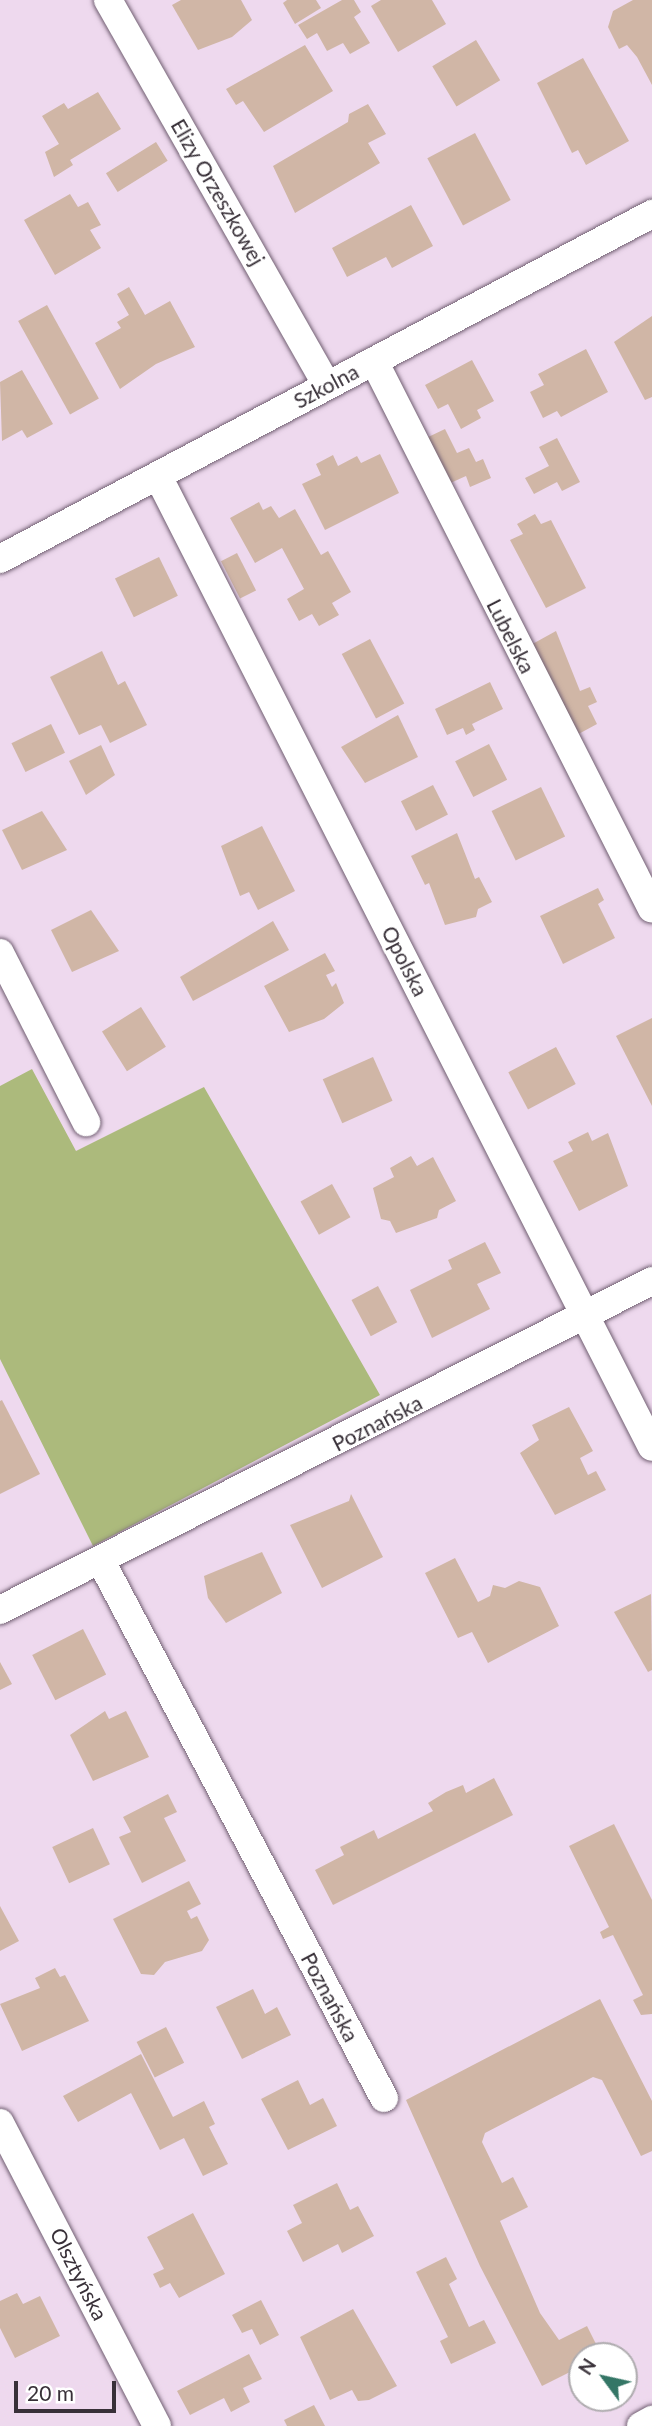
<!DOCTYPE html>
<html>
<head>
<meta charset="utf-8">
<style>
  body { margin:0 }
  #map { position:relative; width:652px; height:2426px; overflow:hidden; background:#eed9ee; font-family:Lato,sans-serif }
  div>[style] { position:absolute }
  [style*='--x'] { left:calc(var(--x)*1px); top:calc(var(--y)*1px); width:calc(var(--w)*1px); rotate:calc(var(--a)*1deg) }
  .green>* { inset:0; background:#acba7c }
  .building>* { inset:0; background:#d0b6a6; transform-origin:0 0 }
  .roads { filter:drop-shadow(0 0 2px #715f72) drop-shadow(0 0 2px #715f72) }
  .minor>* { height:28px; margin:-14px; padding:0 14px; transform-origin:14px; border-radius:14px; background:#fff }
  span { translate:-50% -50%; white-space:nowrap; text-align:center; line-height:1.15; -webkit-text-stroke:5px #fff; paint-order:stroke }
  .street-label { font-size:21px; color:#383038 }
  .north { position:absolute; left:568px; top:2342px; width:70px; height:70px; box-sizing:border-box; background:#fff; border:2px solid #afacaf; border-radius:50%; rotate:303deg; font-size:19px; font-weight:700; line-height:28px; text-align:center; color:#383038 }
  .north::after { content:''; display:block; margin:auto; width:24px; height:32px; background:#347666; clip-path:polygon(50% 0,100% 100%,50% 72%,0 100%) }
  .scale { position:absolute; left:14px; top:2381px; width:102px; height:32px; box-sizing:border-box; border:4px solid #383038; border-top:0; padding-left:9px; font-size:21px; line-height:24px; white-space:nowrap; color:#383038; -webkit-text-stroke:5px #fff; paint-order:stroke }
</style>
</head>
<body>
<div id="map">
  <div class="green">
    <div style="clip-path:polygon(32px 1069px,76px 1151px,204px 1087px,380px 1395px,93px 1546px,0 1359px,0 1086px)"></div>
  </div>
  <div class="building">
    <div style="clip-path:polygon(181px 0,241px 0,252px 20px,232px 37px,198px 50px,172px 5px)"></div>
    <div style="clip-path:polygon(287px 0,316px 0,321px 8px,295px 24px,283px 3px)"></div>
    <div style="clip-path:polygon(342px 0,354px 0,361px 12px,354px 17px,370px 43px,350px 54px,343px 43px,327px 51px,317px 33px,307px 39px,298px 25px)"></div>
    <div style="clip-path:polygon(381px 0,432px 0,446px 24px,398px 52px,371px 6px)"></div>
    <div style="clip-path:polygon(633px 0,652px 0,652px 85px,637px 57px,627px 45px,619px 49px,608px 27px,613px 11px)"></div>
    <div style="left:476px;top:40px;width:47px;height:51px;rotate:59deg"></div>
    <div style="clip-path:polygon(305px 45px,333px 91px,264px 132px,243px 101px,236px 105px,226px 89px)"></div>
    <div style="clip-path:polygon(583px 58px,629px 141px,586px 165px,578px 150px,572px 153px,537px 83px)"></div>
    <div style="clip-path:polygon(98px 92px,121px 129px,70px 160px,73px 165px,54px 177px,45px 152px,59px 144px,42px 116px,64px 103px,68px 109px)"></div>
    <div style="clip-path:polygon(368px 104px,386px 134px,368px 143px,380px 163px,295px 213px,273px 166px,348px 122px,349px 114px)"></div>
    <div style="left:475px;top:133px;width:76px;height:54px;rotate:62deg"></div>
    <div style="left:156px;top:142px;width:22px;height:59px;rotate:58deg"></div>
    <div style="clip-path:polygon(70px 194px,78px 207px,88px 202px,101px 225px,90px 230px,101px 248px,55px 275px,24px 220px)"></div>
    <div style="clip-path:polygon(411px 205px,433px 246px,392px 268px,386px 257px,347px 277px,332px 248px)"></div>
    <div style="clip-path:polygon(129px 287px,145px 315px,170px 301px,195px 347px,156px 364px,120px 389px,95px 343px,121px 328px,117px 322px,129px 315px,117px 294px)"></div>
    <div style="left:47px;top:305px;width:107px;height:33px;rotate:61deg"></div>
    <div style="clip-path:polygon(652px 316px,652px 397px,645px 400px,614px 342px)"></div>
    <div style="clip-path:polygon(586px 349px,608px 392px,561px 417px,557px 411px,543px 418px,530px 392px,544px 385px,538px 374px)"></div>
    <div style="clip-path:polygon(472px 360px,494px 401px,477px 410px,481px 418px,461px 429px,448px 404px,438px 409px,425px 385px)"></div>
    <div style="clip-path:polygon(22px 370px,53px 424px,27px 438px,22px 430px,2px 441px,0 382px)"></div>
    <div style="clip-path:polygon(445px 429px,457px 453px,469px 448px,476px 462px,483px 459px,491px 478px,470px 487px,466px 476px,446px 485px,424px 439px)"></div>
    <div style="clip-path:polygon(557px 438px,580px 482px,562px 491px,557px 482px,534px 494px,525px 478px,549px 466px,539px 447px)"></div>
    <div style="clip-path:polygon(380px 454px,399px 493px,325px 530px,302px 484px,321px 475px,316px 464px,333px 455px,338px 466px,357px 456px,361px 463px)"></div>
    <div style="clip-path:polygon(259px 502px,263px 510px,271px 506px,279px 518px,295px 509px,321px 555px,328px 551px,351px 592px,332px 603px,339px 615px,319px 626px,312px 614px,299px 621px,287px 599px,304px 589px,282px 548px,255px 563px,230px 518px)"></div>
    <div style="clip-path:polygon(535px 514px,541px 524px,551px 520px,586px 588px,546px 608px,510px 540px,523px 534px,517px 524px)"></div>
    <div style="left:237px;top:553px;width:42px;height:18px;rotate:63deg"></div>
    <div style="left:159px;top:557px;width:43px;height:49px;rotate:64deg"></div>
    <div style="clip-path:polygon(556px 631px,580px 691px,590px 687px,597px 702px,588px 706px,597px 724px,573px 737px,527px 647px)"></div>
    <div style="left:370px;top:639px;width:73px;height:32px;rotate:62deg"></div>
    <div style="clip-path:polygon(102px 651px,118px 685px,125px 681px,147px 725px,110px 743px,101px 725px,79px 735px,50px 677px)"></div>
    <div style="clip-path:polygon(490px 682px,503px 709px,472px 724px,475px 730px,466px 735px,463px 728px,447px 735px,435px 709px)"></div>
    <div style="clip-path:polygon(398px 715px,418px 757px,365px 783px,341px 747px)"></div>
    <div style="left:51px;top:724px;width:32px;height:44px;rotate:64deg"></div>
    <div style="left:489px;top:744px;width:40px;height:38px;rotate:63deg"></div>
    <div style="clip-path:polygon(101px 745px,115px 775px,86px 795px,69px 761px)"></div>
    <div style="left:433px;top:785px;width:33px;height:36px;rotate:63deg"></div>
    <div style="left:541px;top:787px;width:55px;height:55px;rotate:64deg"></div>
    <div style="clip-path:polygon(42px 811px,67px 850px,22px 870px,2px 830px)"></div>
    <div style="clip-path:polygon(262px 826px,295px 891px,258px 910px,249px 892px,240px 896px,221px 846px)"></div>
    <div style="clip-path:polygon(457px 833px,475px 879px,479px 877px,492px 902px,478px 909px,476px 917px,445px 925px,429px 883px,425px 885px,411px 856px)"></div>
    <div style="clip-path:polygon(598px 888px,604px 900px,598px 904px,615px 938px,563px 964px,540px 916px)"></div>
    <div style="clip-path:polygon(91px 910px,119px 951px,72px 972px,51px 930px)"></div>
    <div style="clip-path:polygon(273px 921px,289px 950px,193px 1001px,180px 977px)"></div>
    <div style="clip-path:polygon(325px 953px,335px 971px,326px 975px,332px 987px,336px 983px,344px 1003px,324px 1019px,289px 1032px,264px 986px)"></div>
    <div style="left:141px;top:1007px;width:47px;height:46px;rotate:58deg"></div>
    <div style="clip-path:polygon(652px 1018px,652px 1106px,616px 1036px)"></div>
    <div style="left:556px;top:1047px;width:42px;height:54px;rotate:62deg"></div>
    <div style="left:373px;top:1057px;width:48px;height:55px;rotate:66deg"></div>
    <div style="clip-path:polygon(588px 1132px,592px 1141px,608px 1133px,628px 1186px,579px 1211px,553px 1161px,573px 1151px,568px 1142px)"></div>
    <div style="clip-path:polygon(411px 1156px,417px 1166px,433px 1157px,456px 1201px,439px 1210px,437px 1218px,396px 1233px,390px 1221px,381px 1219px,373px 1188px,394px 1177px,390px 1168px)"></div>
    <div style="left:332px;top:1184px;width:38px;height:36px;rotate:61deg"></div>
    <div style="clip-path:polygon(485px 1242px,501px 1273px,477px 1284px,490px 1309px,432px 1338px,410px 1290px,452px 1269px,448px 1260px)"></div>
    <div style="left:378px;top:1286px;width:41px;height:30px;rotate:62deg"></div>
    <div style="clip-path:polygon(2px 1400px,40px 1474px,0 1494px,0 1401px)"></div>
    <div style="clip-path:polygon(569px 1407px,593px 1451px,580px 1458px,588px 1475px,596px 1471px,606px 1490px,555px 1515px,520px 1453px,539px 1440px,532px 1425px)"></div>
    <div style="clip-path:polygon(351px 1494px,383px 1557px,322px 1588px,290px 1525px,349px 1501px)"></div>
    <div style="clip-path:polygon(262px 1552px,282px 1593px,226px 1623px,208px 1598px,204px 1576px)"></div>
    <div style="clip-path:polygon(455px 1558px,478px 1602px,490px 1596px,493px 1585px,505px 1588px,519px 1581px,540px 1587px,559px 1626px,488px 1663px,472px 1632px,458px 1638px,425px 1573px)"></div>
    <div style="clip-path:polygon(651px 1594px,652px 1670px,648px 1672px,614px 1612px)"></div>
    <div style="left:83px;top:1629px;width:51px;height:57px;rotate:63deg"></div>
    <div style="clip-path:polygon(0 1662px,12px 1684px,0 1690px)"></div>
    <div style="clip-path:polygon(105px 1711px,109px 1719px,126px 1711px,149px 1757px,93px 1781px,70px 1735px)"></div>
    <div style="clip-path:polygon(494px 1778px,513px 1815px,333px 1905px,315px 1870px,344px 1855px,340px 1847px,374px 1830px,378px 1839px,433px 1811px,428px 1803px,446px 1792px,463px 1785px,466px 1793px)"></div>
    <div style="clip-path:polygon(168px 1794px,177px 1812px,164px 1818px,186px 1861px,142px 1883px,119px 1837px,131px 1832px,123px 1817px)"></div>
    <div style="clip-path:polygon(614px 1824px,652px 1900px,652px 2014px,641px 2015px,633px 2000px,643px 1995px,613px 1935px,603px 1939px,600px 1932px,609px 1927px,569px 1846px)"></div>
    <div style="left:93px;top:1828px;width:40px;height:45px;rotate:65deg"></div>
    <div style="clip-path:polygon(189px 1881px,201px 1904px,187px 1911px,191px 1919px,197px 1916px,209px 1940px,202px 1951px,165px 1962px,154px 1975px,141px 1974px,113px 1919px)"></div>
    <div style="clip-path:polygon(0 1906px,19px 1941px,0 1951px)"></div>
    <div style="clip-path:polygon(55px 1968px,60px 1977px,65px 1975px,89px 2021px,22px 2051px,0 2004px,40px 1988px,35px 1978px)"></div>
    <div style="clip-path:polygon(253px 1989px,265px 2014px,277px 2007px,291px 2035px,242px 2059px,216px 2007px)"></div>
    <div style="clip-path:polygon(600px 1999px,652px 2101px,652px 2151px,641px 2156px,602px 2080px,593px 2077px,485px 2133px,482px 2142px,502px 2183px,513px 2177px,528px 2207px,500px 2221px,540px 2313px,559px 2340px,587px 2326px,602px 2356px,582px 2356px,582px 2366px,542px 2386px,480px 2266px,406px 2100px)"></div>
    <div style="left:166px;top:2027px;width:40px;height:33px;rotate:63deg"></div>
    <div style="clip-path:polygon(141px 2054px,173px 2117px,204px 2101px,215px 2124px,209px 2127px,228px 2164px,203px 2176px,184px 2138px,160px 2150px,131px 2093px,78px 2122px,63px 2096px)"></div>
    <div style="clip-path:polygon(298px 2080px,310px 2105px,323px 2098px,337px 2126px,288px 2150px,261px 2099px)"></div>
    <div style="clip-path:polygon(337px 2183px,350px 2210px,358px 2206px,374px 2236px,342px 2253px,338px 2244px,303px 2262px,287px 2231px,302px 2223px,293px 2205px)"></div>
    <div style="clip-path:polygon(193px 2213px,225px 2274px,179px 2298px,170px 2283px,160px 2288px,153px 2274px,164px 2269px,147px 2237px)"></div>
    <div style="clip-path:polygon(446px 2257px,457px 2279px,449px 2284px,469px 2327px,484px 2320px,496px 2343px,451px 2364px,440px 2341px,448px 2337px,416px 2272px)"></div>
    <div style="clip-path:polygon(17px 2293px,23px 2304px,40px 2296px,60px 2336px,15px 2358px,0 2328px,0 2301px)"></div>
    <div style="clip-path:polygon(261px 2300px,279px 2335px,260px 2345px,252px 2329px,242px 2333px,232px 2315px)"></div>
    <div style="clip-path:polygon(353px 2309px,397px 2386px,369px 2400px,358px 2401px,352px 2390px,330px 2400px,300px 2337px)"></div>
    <div style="clip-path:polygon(249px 2354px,262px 2379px,243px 2388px,250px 2402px,231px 2412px,224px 2398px,190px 2415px,177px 2391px)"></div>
    <div style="clip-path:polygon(314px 2405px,325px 2426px,287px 2426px,284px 2420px)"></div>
  </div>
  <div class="roads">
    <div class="minor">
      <div style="--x:108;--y:0;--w:443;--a:60.4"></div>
      <div style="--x:374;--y:361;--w:614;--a:63.1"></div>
      <div style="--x:158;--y:476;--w:1089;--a:63.04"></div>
      <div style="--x:0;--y:559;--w:738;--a:-27.89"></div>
      <div style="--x:0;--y:953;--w:190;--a:63"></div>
      <div style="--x:101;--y:1561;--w:607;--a:62.21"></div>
      <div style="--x:0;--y:1610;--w:730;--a:-26.78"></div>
      <div style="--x:0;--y:2123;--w:341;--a:62.6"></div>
      <div style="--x:641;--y:2426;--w:13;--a:-29"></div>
    </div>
  </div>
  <div class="street-label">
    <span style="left:218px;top:192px;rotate:60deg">Elizy Orzeszkowej</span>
    <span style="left:326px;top:386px;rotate:-28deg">Szkolna</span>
    <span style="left:511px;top:636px;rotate:63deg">Lubelska</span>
    <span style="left:405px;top:961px;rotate:63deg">Opolska</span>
    <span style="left:377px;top:1423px;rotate:-27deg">Poznańska</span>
    <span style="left:330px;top:1997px;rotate:62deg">Poznańska</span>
    <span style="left:79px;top:2274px;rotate:63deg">Olsztyńska</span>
  </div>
  <div class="north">N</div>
  <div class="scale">20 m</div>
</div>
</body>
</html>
